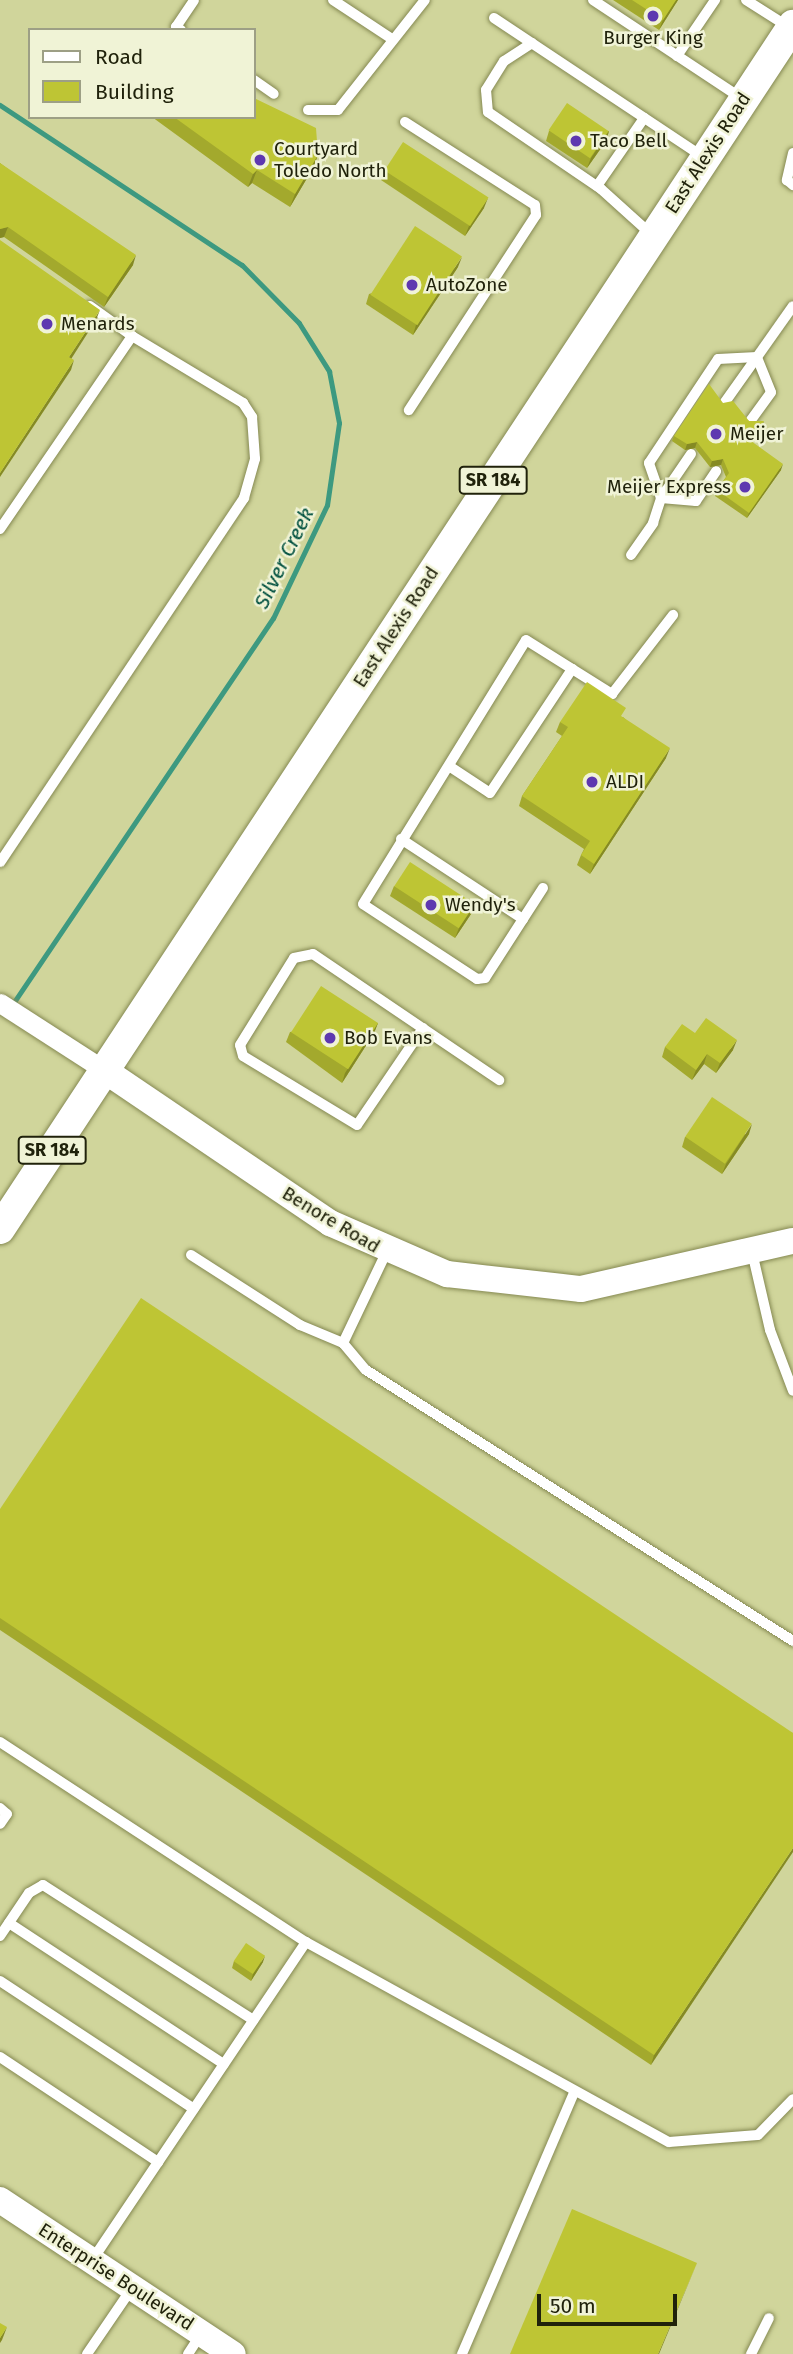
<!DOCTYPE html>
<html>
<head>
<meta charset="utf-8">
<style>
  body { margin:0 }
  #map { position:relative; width:793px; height:2354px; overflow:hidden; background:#d0d59b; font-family:"Fira Sans",sans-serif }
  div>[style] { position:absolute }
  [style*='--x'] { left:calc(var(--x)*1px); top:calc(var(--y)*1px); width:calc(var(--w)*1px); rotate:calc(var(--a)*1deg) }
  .stream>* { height:5px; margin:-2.5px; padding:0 2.5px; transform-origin:2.5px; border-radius:2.5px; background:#3d9980 }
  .roads { filter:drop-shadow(0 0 2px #858952) drop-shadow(0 0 2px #858952) }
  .lane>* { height:10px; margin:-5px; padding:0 5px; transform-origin:5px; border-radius:5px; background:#fff }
  .street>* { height:19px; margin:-9.5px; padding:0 9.5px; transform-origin:9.5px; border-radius:9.5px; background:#fff }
  .secondary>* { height:26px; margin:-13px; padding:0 13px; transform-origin:13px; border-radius:13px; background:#fff }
  .primary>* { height:30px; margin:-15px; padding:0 15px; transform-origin:15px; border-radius:15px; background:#fff }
  .wall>* { inset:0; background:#a3a92d }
  .shaded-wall>* { inset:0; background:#858a24 }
  .building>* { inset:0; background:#bec534; transform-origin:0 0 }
  .dots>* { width:19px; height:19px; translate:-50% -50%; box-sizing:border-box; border:4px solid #f0f3d6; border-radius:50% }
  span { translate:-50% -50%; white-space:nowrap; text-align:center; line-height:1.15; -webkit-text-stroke:5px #f0f3d6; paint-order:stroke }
  .shield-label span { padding:2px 5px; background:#f0f3d6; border:2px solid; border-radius:5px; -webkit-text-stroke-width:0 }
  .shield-label { font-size:18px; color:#20220b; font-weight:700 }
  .poi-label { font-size:19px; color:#20220b }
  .left { translate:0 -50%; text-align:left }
  .right { translate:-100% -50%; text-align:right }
  .street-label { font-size:19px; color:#20220b }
  .water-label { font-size:21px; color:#00503f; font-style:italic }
  .legend { position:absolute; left:28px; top:28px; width:228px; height:91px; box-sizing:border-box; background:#f0f3d6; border:2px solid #9d9f85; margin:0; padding:9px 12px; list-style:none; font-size:21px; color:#20220b }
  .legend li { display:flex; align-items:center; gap:14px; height:35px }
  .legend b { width:35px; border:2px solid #9d9f85 }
  .scale { position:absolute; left:537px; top:2294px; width:140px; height:32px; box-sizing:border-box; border:4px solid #20220b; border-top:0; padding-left:9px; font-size:21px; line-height:24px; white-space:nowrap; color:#20220b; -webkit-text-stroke:5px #f0f3d6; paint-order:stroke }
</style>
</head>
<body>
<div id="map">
  <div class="stream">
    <div style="--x:0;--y:105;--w:290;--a:33.5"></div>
    <div style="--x:242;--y:265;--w:81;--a:45.5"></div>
    <div style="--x:299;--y:323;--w:57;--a:58"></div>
    <div style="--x:329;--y:371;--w:53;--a:79.1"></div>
    <div style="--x:339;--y:423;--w:83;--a:98.3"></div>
    <div style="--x:327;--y:505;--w:125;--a:115.5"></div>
    <div style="--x:273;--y:618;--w:467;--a:124"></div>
  </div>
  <div class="roads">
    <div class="lane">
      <div style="--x:333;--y:0;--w:71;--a:33.5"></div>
      <div style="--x:593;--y:0;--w:178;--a:33.5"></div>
      <div style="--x:746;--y:0;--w:49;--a:32.4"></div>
      <div style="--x:494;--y:18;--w:250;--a:33.6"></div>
      <div style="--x:181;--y:30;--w:6;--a:-149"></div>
      <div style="--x:176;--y:27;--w:32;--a:-56"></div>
      <div style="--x:532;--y:43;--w:33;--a:147"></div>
      <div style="--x:504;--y:61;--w:34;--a:122"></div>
      <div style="--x:486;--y:90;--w:22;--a:85"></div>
      <div style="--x:488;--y:112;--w:137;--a:34.3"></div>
      <div style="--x:601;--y:189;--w:69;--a:42"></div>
      <div style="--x:677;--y:56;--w:68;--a:-55.8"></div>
      <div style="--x:254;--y:80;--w:24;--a:35"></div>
      <div style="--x:308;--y:110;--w:30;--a:0"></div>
      <div style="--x:338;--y:110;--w:140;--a:-51.7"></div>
      <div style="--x:405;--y:122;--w:154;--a:32.6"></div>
      <div style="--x:535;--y:205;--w:10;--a:84"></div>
      <div style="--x:536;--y:215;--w:233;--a:123.1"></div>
      <div style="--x:793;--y:153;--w:28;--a:103"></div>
      <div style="--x:787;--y:180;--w:8;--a:40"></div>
      <div style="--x:597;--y:186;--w:83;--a:-55.3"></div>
      <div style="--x:90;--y:306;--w:52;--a:35.5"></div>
      <div style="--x:725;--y:402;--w:55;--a:-54.6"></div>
      <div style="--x:751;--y:420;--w:34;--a:-54"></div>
      <div style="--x:771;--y:392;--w:38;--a:-112"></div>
      <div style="--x:691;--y:454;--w:53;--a:124.3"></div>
      <div style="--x:661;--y:498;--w:35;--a:5"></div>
      <div style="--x:696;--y:501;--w:36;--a:-56"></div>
      <div style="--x:0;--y:529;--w:234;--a:-55.6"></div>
      <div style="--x:132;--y:336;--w:130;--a:31.1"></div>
      <div style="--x:243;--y:403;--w:17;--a:57"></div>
      <div style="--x:252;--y:417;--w:42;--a:85.9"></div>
      <div style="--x:255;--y:459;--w:41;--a:105.8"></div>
      <div style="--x:244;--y:498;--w:438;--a:123.8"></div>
      <div style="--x:631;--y:555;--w:39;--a:-55"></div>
      <div style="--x:653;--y:523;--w:26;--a:-72"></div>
      <div style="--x:661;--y:498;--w:37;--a:-109"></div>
      <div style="--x:649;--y:463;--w:125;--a:-56.4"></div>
      <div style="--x:718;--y:359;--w:39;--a:-3"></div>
      <div style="--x:757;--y:357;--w:62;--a:-54.8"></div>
      <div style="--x:452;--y:768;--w:45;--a:33.3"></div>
      <div style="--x:490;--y:793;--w:149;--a:-56.5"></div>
      <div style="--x:401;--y:839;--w:146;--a:33.3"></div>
      <div style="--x:543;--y:888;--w:107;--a:122.8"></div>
      <div style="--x:485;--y:978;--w:8;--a:173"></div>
      <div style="--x:477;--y:979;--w:136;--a:-146.7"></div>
      <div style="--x:363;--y:904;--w:310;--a:-58.3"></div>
      <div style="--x:526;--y:640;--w:102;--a:32.1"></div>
      <div style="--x:612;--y:694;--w:100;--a:-52.3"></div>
      <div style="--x:423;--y:1028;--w:117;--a:124.2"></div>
      <div style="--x:357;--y:1125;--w:133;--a:-148.8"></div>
      <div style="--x:243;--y:1056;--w:11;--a:-105"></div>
      <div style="--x:240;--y:1045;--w:102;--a:-58.2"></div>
      <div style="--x:294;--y:958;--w:19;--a:-12"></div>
      <div style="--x:313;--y:954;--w:225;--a:34.1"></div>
      <div style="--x:752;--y:1252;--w:80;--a:77"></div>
      <div style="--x:770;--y:1330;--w:65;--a:69.3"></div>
      <div style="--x:386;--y:1253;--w:100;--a:115.5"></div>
      <div style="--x:343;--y:1343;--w:35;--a:50"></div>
      <div style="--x:366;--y:1370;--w:506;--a:32.4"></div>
      <div style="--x:191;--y:1255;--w:130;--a:32.7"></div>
      <div style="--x:300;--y:1325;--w:47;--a:22.7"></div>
      <div style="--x:0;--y:1742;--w:366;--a:33.2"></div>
      <div style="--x:306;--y:1942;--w:383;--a:123.9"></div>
      <div style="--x:0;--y:1808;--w:9;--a:41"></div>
      <div style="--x:7;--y:1814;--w:12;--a:125"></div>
      <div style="--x:9;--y:1923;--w:257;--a:33.3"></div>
      <div style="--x:0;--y:1936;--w:52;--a:-56"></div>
      <div style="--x:29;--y:1893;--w:16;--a:-30"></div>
      <div style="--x:43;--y:1885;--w:250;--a:32.7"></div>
      <div style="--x:306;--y:1942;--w:414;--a:28.9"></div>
      <div style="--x:669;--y:2142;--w:89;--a:-4.5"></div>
      <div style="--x:758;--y:2135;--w:50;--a:-45.8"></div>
      <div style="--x:0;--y:1981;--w:232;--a:33.4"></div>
      <div style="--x:0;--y:2057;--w:190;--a:33.6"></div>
      <div style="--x:87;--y:2354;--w:80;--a:-55.7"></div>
      <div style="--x:188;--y:2354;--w:24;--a:-57"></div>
      <div style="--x:462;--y:2354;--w:284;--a:-66.8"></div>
      <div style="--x:751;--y:2354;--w:40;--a:-63.4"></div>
    </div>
    <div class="street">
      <div style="--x:0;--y:1003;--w:124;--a:32.8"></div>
    </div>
    <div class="secondary">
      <div style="--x:104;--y:1070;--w:273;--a:34.1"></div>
      <div style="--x:330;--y:1223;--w:128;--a:23.6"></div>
      <div style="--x:447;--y:1274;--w:135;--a:6.4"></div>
      <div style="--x:581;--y:1289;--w:217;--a:-12.8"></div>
      <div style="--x:0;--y:2200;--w:279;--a:33.5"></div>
    </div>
    <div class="primary">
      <div style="--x:0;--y:1229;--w:1442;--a:-56.63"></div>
    </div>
  </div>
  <div class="wall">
    <div style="clip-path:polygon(613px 0,678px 0,659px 30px)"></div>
    <div style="clip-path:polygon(152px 117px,254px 117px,318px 155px,313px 168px,290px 207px,252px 183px,248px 187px)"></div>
    <div style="clip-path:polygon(549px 131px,609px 131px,606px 141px,587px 168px,546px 141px)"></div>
    <div style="clip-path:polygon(0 163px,133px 265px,104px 307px,4px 237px,0 238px)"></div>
    <div style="clip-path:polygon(384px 170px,484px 208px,465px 236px,381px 180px)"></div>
    <div style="clip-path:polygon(458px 267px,413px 335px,366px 304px,369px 294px)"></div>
    <div style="clip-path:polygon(723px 403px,749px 421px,762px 427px,752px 442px,781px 470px,747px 518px,715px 496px,717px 490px,726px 477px,721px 465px,710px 467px,695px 448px,685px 450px,672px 441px,674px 436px)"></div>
    <div style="clip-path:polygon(623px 717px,666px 758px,590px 874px,577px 865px,581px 855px,584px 849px,519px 806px,522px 796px,562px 736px,556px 732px,560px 722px)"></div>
    <div style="clip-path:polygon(394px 886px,475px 904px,471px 914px,455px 938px,390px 896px)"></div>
    <div style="clip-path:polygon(378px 1023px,374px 1033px,342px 1083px,286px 1042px,290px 1032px)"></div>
    <div style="clip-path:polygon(695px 1033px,733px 1050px,716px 1073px,704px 1064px,692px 1080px,662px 1057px,665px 1047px)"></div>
    <div style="clip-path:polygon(749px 1134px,722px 1174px,682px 1147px,685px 1137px)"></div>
    <div style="clip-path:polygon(0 1509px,793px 1733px,651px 2065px,0 1630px)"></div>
    <div style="clip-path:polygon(234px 1961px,263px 1962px,251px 1981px,232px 1968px)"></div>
  </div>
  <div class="shaded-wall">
    <div style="clip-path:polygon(676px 0,678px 0,659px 30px,663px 20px)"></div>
    <div style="clip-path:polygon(609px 131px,606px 141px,587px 168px,591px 158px)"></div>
    <div style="clip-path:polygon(318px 155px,313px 168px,290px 207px,295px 194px)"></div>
    <div style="clip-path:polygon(257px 170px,252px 183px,248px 187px,253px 174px)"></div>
    <div style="clip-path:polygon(488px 198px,484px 208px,465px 236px,469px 226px)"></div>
    <div style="clip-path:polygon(8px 227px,4px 237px,0 238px,0 229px)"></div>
    <div style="clip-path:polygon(136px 255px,133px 265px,104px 307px,108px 297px)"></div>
    <div style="clip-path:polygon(462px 257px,458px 267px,413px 335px,416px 325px)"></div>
    <div style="clip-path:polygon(100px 310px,96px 320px,66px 367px,69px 357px)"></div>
    <div style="clip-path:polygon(74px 360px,71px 370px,0 477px,0 473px)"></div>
    <div style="clip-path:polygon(764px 421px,762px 427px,749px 447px,751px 441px)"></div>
    <div style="clip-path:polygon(697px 442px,695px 448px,685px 450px,687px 444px)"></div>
    <div style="clip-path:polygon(723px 459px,721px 465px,710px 467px,712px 461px)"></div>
    <div style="clip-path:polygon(783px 464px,781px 470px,747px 518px,749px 513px)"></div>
    <div style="clip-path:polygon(670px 748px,666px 758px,590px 874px,594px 864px)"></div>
    <div style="clip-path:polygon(475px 904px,471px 914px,455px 938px,459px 928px)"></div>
    <div style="clip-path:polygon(378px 1023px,374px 1033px,342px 1083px,345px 1073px)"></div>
    <div style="clip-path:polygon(737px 1040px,733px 1050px,716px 1073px,720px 1063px)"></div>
    <div style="clip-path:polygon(707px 1054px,704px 1064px,692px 1080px,696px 1070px)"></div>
    <div style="clip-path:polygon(752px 1124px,749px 1134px,722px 1174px,726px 1164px)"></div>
    <div style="clip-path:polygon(793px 1848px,793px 1852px,651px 2065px,654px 2055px)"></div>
    <div style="clip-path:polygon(265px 1956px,263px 1962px,251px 1981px,253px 1974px)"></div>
    <div style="clip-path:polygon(697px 2263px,659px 2354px,658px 2354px)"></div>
    <div style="clip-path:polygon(7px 2327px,2px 2340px,0 2343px,0 2338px)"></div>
  </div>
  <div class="building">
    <div style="clip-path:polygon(632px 0,676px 0,663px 20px)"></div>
    <div style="clip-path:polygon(254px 98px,316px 128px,318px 155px,295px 194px,257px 170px,253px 174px,174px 117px,254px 117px)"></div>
    <div style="left:567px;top:103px;width:50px;height:33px;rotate:34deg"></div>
    <div style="left:403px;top:142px;width:102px;height:34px;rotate:33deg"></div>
    <div style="clip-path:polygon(0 163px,136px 255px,108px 297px,8px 227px,0 229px)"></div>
    <div style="left:415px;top:226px;width:56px;height:82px;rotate:33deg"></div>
    <div style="clip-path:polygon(0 240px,100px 310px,69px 357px,74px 360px,0 473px)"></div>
    <div style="clip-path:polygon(709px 384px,723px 403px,733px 401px,749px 421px,764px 421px,751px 441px,783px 464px,749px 513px,717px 490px,729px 473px,723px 459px,712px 461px,697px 442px,687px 444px,674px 436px)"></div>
    <div style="clip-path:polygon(587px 682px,626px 708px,621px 716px,670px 748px,594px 864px,581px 855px,590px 841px,522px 796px,568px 727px,560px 722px)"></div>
    <div style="left:410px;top:862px;width:77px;height:29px;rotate:33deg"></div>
    <div style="left:321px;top:986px;width:68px;height:55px;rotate:33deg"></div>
    <div style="clip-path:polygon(706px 1018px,737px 1040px,720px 1063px,707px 1054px,696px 1070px,665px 1047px,682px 1024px,695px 1033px)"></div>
    <div style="left:712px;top:1097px;width:48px;height:48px;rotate:34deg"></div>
    <div style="clip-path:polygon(141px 1298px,793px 1733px,793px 1848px,654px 2055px,0 1618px,0 1509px)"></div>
    <div style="left:246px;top:1943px;width:23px;height:22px;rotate:34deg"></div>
    <div style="clip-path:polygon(572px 2209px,697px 2263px,658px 2354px,510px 2354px)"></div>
    <div style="clip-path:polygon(0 2323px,7px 2327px,0 2338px)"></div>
  </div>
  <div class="dots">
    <div style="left:653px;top:16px;background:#5e38b0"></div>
    <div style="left:576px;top:141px;background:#5e38b0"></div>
    <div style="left:260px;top:160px;background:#5e38b0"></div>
    <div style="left:412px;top:285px;background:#5e38b0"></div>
    <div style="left:47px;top:324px;background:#5e38b0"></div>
    <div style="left:716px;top:434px;background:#5e38b0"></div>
    <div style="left:745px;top:487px;background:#5e38b0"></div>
    <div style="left:592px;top:782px;background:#5e38b0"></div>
    <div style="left:431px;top:905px;background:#5e38b0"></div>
    <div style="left:330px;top:1038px;background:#5e38b0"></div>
  </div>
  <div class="shield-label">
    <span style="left:493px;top:480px">SR 184</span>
    <span style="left:52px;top:1150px">SR 184</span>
  </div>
  <div class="poi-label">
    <span style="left:653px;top:38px">Burger King</span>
    <span class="left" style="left:590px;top:141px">Taco Bell</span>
    <span class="left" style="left:274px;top:160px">Courtyard<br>Toledo North</span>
    <span class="left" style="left:426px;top:285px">AutoZone</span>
    <span class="left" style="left:61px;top:324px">Menards</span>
    <span class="left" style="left:730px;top:434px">Meijer</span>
    <span class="right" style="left:731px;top:487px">Meijer Express</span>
    <span class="left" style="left:606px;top:782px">ALDI</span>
    <span class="left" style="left:445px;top:905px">Wendy's</span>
    <span class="left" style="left:344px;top:1038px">Bob Evans</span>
  </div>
  <div class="street-label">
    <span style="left:708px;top:153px;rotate:-57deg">East Alexis Road</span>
    <span style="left:396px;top:627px;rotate:-57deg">East Alexis Road</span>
    <span style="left:331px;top:1220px;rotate:31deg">Benore Road</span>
    <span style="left:116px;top:2277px;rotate:33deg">Enterprise Boulevard</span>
  </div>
  <div class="water-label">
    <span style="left:284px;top:558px;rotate:-64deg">Silver Creek</span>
  </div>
  <ul class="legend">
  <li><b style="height:9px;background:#fff"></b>Road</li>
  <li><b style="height:19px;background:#bec534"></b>Building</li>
  </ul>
  <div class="scale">50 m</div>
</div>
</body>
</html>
